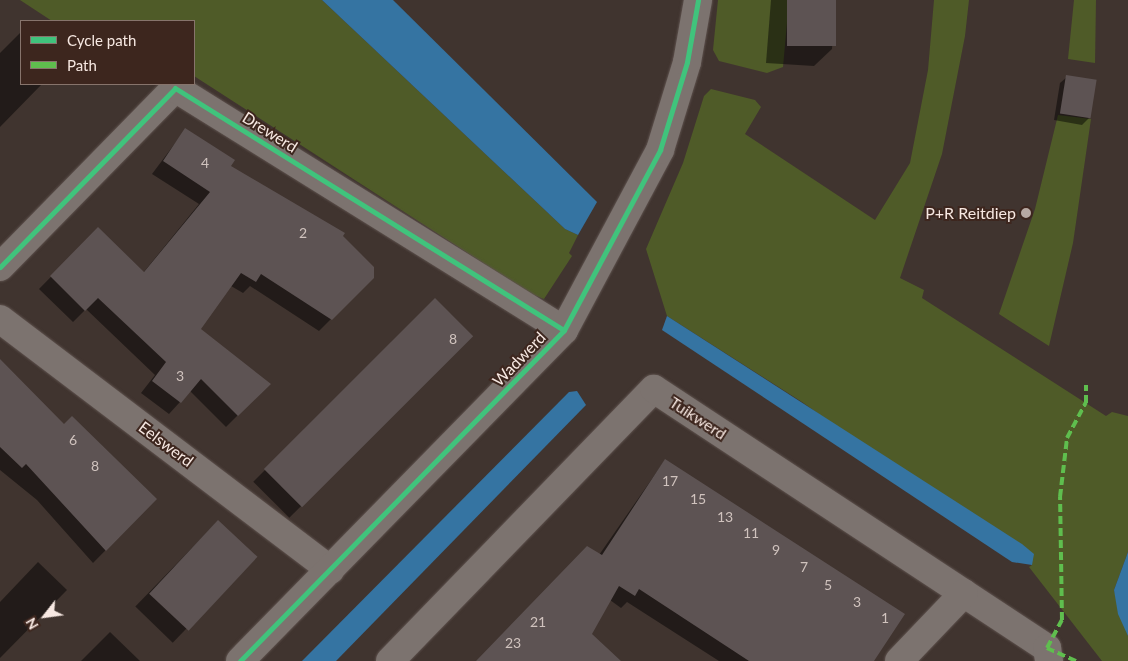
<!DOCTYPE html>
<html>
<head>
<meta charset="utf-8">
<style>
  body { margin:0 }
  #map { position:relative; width:1128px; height:661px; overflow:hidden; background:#40342f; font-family:Lato,sans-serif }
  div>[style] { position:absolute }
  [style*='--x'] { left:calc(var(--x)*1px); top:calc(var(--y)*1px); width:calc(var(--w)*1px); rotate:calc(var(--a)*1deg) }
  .green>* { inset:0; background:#4f5b28 }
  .water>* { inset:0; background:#3574a2 }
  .shadow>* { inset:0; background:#0007; transform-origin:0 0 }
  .building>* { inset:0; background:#5d5353; transform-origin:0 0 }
  .roads { filter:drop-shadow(0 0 1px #5d514d) drop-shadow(0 0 1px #5d514d) }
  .minor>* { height:28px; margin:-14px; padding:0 14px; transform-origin:14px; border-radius:14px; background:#7c736f }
  .quiet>* { height:4px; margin-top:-2px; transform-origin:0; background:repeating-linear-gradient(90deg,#5fbe4e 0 8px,transparent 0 12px) }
  .cycleway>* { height:5px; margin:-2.5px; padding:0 2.5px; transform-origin:2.5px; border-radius:2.5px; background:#40c37c }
  .dots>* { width:14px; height:14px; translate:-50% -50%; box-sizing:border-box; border:2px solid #3d261e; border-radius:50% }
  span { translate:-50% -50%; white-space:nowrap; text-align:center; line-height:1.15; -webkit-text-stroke:4px #3d261e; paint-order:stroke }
  .number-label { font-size:14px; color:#d0c3be }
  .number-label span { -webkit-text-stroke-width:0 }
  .street-label { font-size:16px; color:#f7e8e2 }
  .poi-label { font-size:16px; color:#f7e8e2 }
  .right { translate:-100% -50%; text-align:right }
  .legend { position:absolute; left:20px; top:20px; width:175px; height:65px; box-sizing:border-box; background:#3d261e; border:1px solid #87746c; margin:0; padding:6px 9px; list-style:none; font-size:15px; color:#f7e8e2 }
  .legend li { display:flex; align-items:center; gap:10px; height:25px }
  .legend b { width:25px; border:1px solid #87746c }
  .north { position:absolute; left:20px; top:591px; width:50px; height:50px; -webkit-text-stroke:4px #3d261e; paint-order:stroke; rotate:240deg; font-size:14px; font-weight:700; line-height:20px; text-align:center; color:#f7e8e2 }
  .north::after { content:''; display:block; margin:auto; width:18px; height:22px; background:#f7e8e2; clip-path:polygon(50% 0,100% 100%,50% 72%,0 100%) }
</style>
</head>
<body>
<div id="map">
  <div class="green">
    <div style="clip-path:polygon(20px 0,322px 0,565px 229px,578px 235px,569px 253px,572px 256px,544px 299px,531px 294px,194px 76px,194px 21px,52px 21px)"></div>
    <div style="clip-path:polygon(718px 0,789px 0,783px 67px,767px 73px,719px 61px,713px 50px)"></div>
    <div style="clip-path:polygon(934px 0,969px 0,965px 36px,942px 154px,900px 278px,924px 290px,922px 298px,1106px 416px,1112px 412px,1128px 416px,1128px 552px,1114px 590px,1128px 636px,1128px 661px,1102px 661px,1029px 567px,1032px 565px,802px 402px,667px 316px,646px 249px,683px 163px,704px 96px,711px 89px,755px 100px,761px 107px,745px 134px,875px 220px,910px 163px,928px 70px)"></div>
    <div style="clip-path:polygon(1074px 0,1096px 0,1095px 63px,1068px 59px)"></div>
    <div style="clip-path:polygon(1058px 115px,1091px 119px,1073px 243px,1049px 346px,999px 314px,1035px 209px)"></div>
  </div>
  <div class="water">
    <div style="clip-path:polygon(322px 0,393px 0,597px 202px,578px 235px,565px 229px)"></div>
    <div style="clip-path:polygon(667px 316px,1022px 544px,1034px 554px,1032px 565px,1012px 562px,662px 330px)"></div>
    <div style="clip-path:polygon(577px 391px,586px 405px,336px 661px,302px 661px,569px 392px)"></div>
    <div style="clip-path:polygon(1128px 552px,1128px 636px,1118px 614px,1114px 590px)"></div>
  </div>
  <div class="shadow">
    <div style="clip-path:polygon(771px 0,835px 0,832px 49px,814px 66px,766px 63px)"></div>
    <div style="clip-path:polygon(21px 32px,21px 84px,42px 84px,0 127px,0 53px)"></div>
    <div style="clip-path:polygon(1067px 77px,1089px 118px,1082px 125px,1054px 120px,1060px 83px)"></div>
    <div style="clip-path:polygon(185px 130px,229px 167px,342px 236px,373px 277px,319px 331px,250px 286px,243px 293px,231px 286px,199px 330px,269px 384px,226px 427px,190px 391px,169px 414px,141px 393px,155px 375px,86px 309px,73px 322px,39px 289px,98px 229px,143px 273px,199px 204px,152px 174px)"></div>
    <div style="left:435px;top:300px;width:51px;height:257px;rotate:45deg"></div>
    <div style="clip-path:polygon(0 362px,64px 426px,156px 499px,93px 563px,37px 500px,0 470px)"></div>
    <div style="clip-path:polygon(665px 460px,854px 661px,719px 661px,627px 602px,621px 608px,610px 600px,591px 634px,619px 661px,477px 661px,599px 555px)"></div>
    <div style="left:218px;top:521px;width:52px;height:119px;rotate:44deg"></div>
    <div style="clip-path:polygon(38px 562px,67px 590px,0 658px,0 602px)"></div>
    <div style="clip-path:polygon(110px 632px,140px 661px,81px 661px)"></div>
  </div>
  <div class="building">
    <div style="left:787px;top:0;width:49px;height:46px"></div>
    <div style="left:1066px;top:75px;width:31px;height:39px;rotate:9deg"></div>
    <div style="clip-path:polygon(185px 128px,235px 160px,231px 166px,345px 233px,343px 236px,374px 267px,374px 278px,332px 320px,261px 274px,256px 282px,241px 273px,201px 329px,271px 384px,238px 416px,201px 379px,181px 403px,152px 381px,166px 362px,98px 298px,85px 311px,50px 276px,98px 227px,144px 272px,210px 192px,163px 161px)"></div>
    <div style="left:435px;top:298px;width:54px;height:242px;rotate:45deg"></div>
    <div style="clip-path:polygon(0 359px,64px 424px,72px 416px,157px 499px,106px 551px,26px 464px,22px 468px,0 447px)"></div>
    <div style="clip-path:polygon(665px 459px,905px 614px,874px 661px,749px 661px,639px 589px,635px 596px,619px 586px,592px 634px,621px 661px,476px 661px,587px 546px,602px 555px)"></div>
    <div style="left:218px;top:520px;width:54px;height:101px;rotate:43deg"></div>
  </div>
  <div class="roads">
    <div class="minor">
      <div style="--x:0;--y:267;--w:250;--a:-45.6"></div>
      <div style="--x:175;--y:88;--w:458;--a:31.9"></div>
      <div style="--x:0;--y:319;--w:415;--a:37.2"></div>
      <div style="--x:240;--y:661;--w:463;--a:-45.6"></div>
      <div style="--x:564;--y:330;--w:204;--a:-61.9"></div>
      <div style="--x:660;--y:150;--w:92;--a:-72.9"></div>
      <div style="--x:687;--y:62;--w:63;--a:-79.9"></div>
      <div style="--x:390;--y:661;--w:379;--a:-45.9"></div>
      <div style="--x:654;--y:389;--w:471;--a:33.4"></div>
      <div style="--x:1047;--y:648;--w:13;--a:81"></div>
      <div style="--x:899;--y:661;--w:94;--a:-46.3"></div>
    </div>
  </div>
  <div class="quiet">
    <div style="--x:1076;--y:661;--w:32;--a:-156"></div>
    <div style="--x:1047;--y:648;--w:32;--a:-62"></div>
    <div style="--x:1062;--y:620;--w:123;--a:-90.9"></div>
    <div style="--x:1060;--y:497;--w:59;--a:-83.2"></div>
    <div style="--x:1067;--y:438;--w:40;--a:-62"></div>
    <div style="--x:1086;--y:403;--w:18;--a:-90"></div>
  </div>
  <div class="cycleway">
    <div style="--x:0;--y:267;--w:250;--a:-45.6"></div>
    <div style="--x:175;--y:88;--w:458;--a:31.9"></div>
    <div style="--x:240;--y:661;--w:463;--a:-45.6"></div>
    <div style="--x:564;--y:330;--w:204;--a:-61.9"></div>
    <div style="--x:660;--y:150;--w:92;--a:-72.9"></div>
    <div style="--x:687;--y:62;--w:63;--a:-79.9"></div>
  </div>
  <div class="dots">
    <div style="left:1026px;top:213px;background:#b7a9a3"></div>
  </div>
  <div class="number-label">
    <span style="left:205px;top:163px">4</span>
    <span style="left:303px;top:233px">2</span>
    <span style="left:453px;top:339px">8</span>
    <span style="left:180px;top:376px">3</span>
    <span style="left:73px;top:440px">6</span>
    <span style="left:95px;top:466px">8</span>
    <span style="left:670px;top:481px">17</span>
    <span style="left:698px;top:499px">15</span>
    <span style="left:725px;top:517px">13</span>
    <span style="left:751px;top:533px">11</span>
    <span style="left:776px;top:550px">9</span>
    <span style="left:804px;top:567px">7</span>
    <span style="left:828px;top:585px">5</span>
    <span style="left:857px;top:602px">3</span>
    <span style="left:885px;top:618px">1</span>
    <span style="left:538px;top:622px">21</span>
    <span style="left:513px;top:643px">23</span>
  </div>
  <div class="street-label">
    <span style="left:270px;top:132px;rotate:32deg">Drewerd</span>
    <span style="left:519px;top:359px;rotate:-46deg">Wadwerd</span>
    <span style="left:698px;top:418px;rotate:33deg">Tuikwerd</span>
    <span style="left:166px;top:444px;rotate:37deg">Eelswerd</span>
  </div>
  <div class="poi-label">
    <span class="right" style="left:1016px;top:213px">P+R Reitdiep</span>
  </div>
  <ul class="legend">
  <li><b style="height:6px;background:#40c37c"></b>Cycle path</li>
  <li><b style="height:6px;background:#5fbe4e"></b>Path</li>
  </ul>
  <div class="north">N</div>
</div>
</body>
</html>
